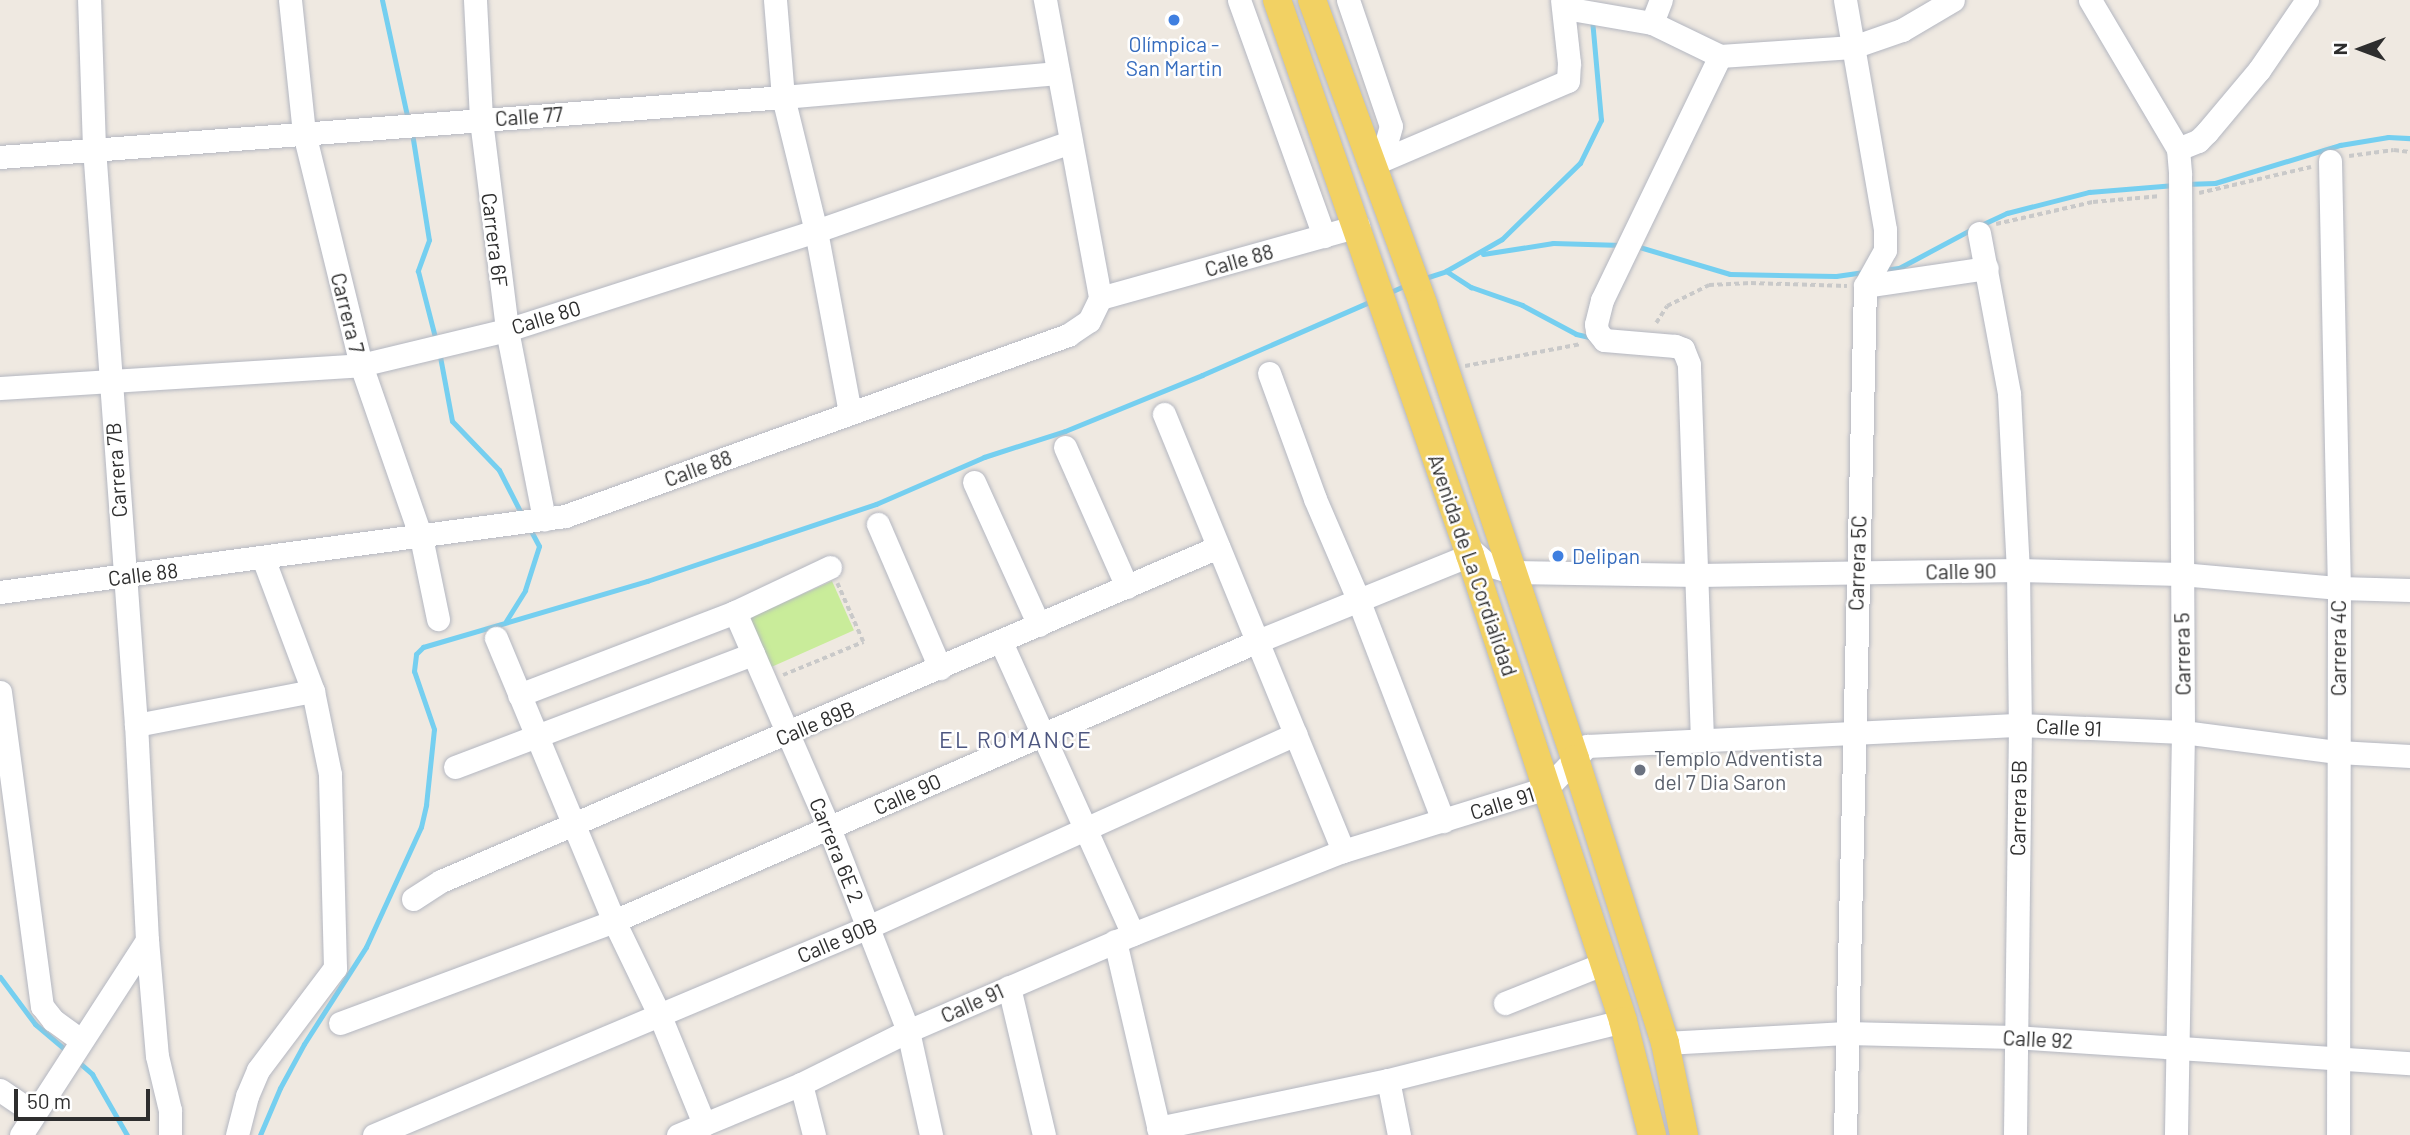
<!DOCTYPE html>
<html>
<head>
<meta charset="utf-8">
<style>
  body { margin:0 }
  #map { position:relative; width:2410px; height:1135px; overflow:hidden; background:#efe9e1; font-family:Barlow,sans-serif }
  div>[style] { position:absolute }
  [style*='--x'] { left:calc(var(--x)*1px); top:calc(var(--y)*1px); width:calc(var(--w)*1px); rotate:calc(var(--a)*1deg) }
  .pitch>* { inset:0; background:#c9ec9a; transform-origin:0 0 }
  .stream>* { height:5px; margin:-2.5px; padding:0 2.5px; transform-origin:2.5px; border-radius:2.5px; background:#75cff0 }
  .path>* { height:3.5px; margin-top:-1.75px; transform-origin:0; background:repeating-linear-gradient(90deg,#c9c9c9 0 5px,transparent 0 8.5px) }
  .roads { filter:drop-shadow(0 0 2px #b4b7c1) drop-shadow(0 0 2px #b4b7c1) }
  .minor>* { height:23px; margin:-11.5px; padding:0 11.5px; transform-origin:11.5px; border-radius:11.5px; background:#fff }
  .major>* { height:28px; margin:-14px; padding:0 14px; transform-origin:14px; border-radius:14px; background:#f2d163 }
  .dots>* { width:19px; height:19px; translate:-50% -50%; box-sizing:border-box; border:4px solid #fff; border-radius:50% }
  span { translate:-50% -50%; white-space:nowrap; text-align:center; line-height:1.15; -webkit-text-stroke:5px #fff; paint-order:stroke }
  .shop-label { font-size:21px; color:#366cbe }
  .left { translate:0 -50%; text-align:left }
  .street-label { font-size:21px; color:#2e2e2e }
  .worship-label { font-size:21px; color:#5b616d }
  .neighbourhood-label { font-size:23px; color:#4d5680; letter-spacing:2px }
  .north { position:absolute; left:2326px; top:14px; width:70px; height:70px; -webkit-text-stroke:5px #fff; paint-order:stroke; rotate:270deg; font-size:19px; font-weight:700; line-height:28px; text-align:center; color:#2e2e2e }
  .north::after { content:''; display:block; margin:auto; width:24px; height:32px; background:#2e2e2e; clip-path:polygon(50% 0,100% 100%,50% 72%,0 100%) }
  .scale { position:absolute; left:14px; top:1089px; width:136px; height:32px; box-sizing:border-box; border:4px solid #2e2e2e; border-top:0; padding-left:9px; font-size:21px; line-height:24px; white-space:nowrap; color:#2e2e2e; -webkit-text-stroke:5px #fff; paint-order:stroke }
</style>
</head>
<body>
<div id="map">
  <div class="pitch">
    <div style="left:832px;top:581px;width:54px;height:91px;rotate:66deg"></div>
  </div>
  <div class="stream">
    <div style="--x:382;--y:0;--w:123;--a:77.8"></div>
    <div style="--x:412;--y:133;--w:108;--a:81"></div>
    <div style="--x:429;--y:240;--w:33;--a:110"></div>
    <div style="--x:418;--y:271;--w:72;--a:75.6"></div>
    <div style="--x:2185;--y:184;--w:30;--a:-2"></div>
    <div style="--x:2215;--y:183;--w:131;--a:-16.9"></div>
    <div style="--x:2340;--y:145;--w:49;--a:-9.5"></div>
    <div style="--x:2388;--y:137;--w:22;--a:3"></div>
    <div style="--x:1981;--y:225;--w:29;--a:-25"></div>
    <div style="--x:2007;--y:213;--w:85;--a:-14.4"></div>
    <div style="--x:2089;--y:192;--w:86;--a:-4.7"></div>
    <div style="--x:1636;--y:246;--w:98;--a:16.6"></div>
    <div style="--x:1730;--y:274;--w:106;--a:1.1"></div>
    <div style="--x:1836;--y:276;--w:30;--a:-8"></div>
    <div style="--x:1483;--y:254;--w:71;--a:-8.9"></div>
    <div style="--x:1553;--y:243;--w:69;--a:1.7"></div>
    <div style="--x:1883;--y:270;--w:16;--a:-7"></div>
    <div style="--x:1899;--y:268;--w:83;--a:-28.1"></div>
    <div style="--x:1446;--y:271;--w:30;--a:33"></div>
    <div style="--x:1471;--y:287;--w:54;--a:19.4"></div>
    <div style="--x:1522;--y:305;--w:61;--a:28.2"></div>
    <div style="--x:1576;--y:334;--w:18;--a:13"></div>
    <div style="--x:1422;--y:279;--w:25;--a:-18"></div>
    <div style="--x:1446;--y:271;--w:64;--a:-29.7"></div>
    <div style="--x:1502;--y:239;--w:109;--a:-44.3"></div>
    <div style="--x:1580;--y:163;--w:48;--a:-64"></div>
    <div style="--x:1601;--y:120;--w:100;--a:-95.1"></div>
    <div style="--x:1386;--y:294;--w:22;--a:-24"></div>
    <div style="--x:439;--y:351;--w:71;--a:79.5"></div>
    <div style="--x:452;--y:421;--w:68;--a:46.2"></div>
    <div style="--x:499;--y:470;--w:51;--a:62.9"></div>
    <div style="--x:506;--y:621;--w:36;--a:-58"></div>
    <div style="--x:525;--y:590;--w:46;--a:-72.3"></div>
    <div style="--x:539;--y:546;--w:21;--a:-118"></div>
    <div style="--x:0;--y:977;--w:59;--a:53.3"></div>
    <div style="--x:35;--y:1024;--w:43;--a:40.3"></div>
    <div style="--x:75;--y:1059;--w:23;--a:41"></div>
    <div style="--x:92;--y:1074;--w:70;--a:60.2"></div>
    <div style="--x:260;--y:1135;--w:51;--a:-66.9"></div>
    <div style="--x:280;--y:1088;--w:50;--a:-61.4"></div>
    <div style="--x:304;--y:1044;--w:115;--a:-57.4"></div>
    <div style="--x:366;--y:947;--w:132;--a:-65.4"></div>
    <div style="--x:421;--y:827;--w:23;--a:-77"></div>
    <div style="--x:426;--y:805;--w:76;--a:-84"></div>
    <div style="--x:434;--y:729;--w:61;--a:-109"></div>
    <div style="--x:414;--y:671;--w:17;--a:-83"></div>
    <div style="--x:416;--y:654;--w:10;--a:-45"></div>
    <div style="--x:423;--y:647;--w:234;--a:-16.4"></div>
    <div style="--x:647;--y:581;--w:242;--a:-18.6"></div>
    <div style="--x:876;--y:504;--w:118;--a:-23.5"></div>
    <div style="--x:984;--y:457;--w:85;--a:-17.8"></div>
    <div style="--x:1065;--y:431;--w:148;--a:-22.2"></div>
    <div style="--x:1202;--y:375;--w:184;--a:-23.6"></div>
  </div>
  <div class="path">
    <div style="--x:2349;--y:156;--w:45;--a:-7.6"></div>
    <div style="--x:2394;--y:150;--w:16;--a:7"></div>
    <div style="--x:2199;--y:193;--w:115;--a:-13.1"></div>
    <div style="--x:1996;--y:224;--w:99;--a:-12.8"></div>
    <div style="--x:2093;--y:202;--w:68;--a:-5"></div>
    <div style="--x:1656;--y:323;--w:20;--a:-57"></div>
    <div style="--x:1667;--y:306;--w:47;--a:-26.6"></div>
    <div style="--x:1709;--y:285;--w:42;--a:-2.7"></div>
    <div style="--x:1751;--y:283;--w:96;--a:1.8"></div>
    <div style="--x:1465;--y:366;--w:118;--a:-10.7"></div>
    <div style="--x:783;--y:675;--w:87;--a:-22.4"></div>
    <div style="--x:863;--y:642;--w:64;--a:-113.8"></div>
  </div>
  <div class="roads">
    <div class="minor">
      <div style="--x:290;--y:0;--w:134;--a:84"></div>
      <div style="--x:304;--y:133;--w:239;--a:76.2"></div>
      <div style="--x:361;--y:365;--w:182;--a:70.8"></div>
      <div style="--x:421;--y:537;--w:84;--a:78.3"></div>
      <div style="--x:475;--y:0;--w:120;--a:87.1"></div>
      <div style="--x:481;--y:120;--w:212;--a:82.9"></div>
      <div style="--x:507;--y:330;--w:193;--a:78.9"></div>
      <div style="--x:775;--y:0;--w:97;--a:85.3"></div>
      <div style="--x:783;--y:97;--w:138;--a:76.2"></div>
      <div style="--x:816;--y:231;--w:185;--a:79.4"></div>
      <div style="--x:1045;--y:0;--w:303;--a:79.5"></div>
      <div style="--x:1239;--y:0;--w:251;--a:70.2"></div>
      <div style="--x:1348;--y:0;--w:133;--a:71.2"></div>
      <div style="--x:1391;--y:126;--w:26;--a:106"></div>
      <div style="--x:1384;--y:151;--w:19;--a:133"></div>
      <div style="--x:1845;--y:0;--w:233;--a:80.1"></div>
      <div style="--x:1885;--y:230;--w:20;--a:90"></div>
      <div style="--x:1885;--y:250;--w:41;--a:119.1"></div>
      <div style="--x:1865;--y:286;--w:849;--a:91.35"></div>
      <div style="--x:2090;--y:0;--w:173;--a:59.4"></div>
      <div style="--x:2178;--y:149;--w:25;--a:85"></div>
      <div style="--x:2180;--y:174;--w:558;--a:89.69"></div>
      <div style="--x:2183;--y:732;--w:403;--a:91"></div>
      <div style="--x:1565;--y:8;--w:88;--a:9.8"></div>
      <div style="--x:1652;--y:23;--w:76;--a:25.9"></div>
      <div style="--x:1720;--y:56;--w:133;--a:-3.9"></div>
      <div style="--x:1853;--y:47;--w:52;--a:-19.1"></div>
      <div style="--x:1902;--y:30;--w:59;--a:-30.5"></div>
      <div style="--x:1652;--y:23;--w:25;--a:-69"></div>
      <div style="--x:2178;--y:149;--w:22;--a:-22"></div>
      <div style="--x:2198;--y:141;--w:13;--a:-45"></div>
      <div style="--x:2207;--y:132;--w:81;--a:-50"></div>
      <div style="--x:2259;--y:70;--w:85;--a:-55.6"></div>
      <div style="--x:0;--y:157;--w:785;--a:-4.38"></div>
      <div style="--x:783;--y:97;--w:276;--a:-5"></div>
      <div style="--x:2330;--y:161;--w:427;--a:88.8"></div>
      <div style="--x:2339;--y:588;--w:547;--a:90.1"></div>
      <div style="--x:1371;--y:165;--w:214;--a:-23.1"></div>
      <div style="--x:1568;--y:81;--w:18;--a:-87"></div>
      <div style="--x:1569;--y:63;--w:63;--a:-96.3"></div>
      <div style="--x:1979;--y:233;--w:164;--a:79.4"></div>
      <div style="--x:2009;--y:394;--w:176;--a:87.1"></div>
      <div style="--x:2018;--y:570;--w:155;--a:89.3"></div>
      <div style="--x:2020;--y:725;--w:410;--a:90.7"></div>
      <div style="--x:1865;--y:286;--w:123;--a:-8.4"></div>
      <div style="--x:1269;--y:373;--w:134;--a:69.9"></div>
      <div style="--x:1315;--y:499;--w:109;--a:66.7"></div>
      <div style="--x:1358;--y:599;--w:238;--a:69"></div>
      <div style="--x:0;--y:388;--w:362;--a:-3.6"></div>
      <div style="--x:361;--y:365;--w:150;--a:-13.5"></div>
      <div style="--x:507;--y:330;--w:324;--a:-17.8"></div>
      <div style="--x:816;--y:231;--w:269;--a:-19.3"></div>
      <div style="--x:1164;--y:414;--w:472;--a:67.7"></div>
      <div style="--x:1065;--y:447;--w:153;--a:66.1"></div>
      <div style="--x:974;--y:482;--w:157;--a:65.6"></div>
      <div style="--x:878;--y:524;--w:157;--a:66.7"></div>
      <div style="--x:1467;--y:546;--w:28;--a:42"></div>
      <div style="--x:1488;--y:565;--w:25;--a:16"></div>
      <div style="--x:1512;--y:572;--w:186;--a:0.9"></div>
      <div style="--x:1698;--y:575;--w:320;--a:-0.9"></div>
      <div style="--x:2018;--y:570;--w:163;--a:1.4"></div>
      <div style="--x:2181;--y:574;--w:159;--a:5.1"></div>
      <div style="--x:2339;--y:588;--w:71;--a:1.6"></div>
      <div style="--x:0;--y:592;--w:570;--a:-7.66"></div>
      <div style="--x:565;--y:516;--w:535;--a:-19.79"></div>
      <div style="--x:1068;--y:335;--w:25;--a:-34"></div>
      <div style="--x:1089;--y:321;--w:25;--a:-64"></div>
      <div style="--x:1100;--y:298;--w:268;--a:-15.6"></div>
      <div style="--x:735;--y:612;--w:236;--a:66.5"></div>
      <div style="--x:829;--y:828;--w:218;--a:68.7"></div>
      <div style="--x:908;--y:1031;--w:107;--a:77.5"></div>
      <div style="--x:496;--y:638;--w:307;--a:67.4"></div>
      <div style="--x:614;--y:921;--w:106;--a:64.2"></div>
      <div style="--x:660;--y:1016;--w:117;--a:67.8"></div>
      <div style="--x:1001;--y:642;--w:320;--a:65.7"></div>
      <div style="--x:0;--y:692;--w:317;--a:82.4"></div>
      <div style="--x:42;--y:1006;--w:18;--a:52"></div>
      <div style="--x:53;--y:1020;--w:34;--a:36"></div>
      <div style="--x:519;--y:695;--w:231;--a:-21"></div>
      <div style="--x:735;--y:612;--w:105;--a:-25.3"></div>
      <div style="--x:136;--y:725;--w:180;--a:-10.9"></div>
      <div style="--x:1702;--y:740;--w:376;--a:-92"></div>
      <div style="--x:1689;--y:364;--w:16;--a:-112"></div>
      <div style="--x:1683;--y:349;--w:9;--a:-159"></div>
      <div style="--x:1675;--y:346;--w:71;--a:-175.2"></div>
      <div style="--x:1604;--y:340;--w:11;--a:-128"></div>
      <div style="--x:1597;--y:331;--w:7;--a:-98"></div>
      <div style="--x:1596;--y:324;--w:25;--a:-76"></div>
      <div style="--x:1602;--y:300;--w:271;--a:-64.2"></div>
      <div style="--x:455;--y:767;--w:319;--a:-20.8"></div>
      <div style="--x:413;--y:899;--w:33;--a:-33"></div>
      <div style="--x:441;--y:881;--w:846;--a:-23.26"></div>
      <div style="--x:147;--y:940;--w:116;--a:85.1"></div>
      <div style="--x:157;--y:1056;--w:56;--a:76.5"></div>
      <div style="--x:170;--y:1110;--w:25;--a:90"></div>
      <div style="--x:1115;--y:941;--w:199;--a:76.9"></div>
      <div style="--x:1009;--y:987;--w:152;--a:76.7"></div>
      <div style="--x:1505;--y:1003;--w:108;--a:-21.8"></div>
      <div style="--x:340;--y:1023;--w:292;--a:-20.4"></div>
      <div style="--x:614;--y:921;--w:702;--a:-23.5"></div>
      <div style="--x:1258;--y:641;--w:229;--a:-22.1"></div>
      <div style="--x:1665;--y:1043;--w:181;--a:-3.2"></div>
      <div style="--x:1846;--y:1033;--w:168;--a:1.4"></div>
      <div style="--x:2014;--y:1037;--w:397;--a:3.8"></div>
      <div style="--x:1388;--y:1080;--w:56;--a:78.7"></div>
      <div style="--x:801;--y:1084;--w:53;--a:75.7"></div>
      <div style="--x:0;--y:1090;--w:41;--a:34.1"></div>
      <div style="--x:1158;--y:1128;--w:235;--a:-11.8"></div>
      <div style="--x:1388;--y:1080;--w:242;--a:-14.1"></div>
      <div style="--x:21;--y:1135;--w:232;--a:-57.1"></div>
      <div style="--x:147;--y:940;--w:215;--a:-92.9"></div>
      <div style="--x:136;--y:725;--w:579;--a:-94.16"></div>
      <div style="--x:94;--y:148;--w:148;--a:-91.9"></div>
      <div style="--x:237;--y:1135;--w:40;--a:-75.6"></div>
      <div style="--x:247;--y:1096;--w:28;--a:-67"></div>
      <div style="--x:258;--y:1070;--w:128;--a:-53"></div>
      <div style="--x:335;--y:968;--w:194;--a:-91.5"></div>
      <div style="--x:330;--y:774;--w:85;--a:-101.6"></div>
      <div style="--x:313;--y:691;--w:142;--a:-110.6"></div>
      <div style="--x:374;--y:1135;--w:536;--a:-22.83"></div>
      <div style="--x:868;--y:927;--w:469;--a:-24.3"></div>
      <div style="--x:678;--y:1135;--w:133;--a:-22.5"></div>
      <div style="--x:801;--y:1084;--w:119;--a:-26.4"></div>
      <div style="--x:908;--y:1031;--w:245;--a:-23.3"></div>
      <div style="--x:1133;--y:934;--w:226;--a:-21.6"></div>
      <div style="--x:1343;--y:851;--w:214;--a:-17.2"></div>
      <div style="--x:1547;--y:788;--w:58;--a:-46.4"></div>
      <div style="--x:1587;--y:746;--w:434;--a:-2.8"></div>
      <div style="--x:2020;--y:725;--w:163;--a:2.5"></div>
      <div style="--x:2183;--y:732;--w:156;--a:7.4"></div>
      <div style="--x:2338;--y:752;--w:72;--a:3.2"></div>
    </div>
    <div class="major">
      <div style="--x:1277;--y:0;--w:588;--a:70.82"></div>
      <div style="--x:1470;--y:555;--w:490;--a:71.8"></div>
      <div style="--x:1623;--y:1021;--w:118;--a:75.7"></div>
      <div style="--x:1312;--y:0;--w:324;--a:69.9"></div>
      <div style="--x:1423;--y:304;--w:480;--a:71.5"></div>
      <div style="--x:1575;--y:759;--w:298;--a:72.4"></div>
      <div style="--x:1665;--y:1043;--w:94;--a:78.3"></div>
    </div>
  </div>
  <div class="dots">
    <div style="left:1174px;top:20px;background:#3f7fe0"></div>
    <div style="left:1558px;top:556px;background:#3f7fe0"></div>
    <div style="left:1640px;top:770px;background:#6b7280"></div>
  </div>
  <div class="shop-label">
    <span style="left:1174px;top:56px">Olímpica -<br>San Martin</span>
    <span class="left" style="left:1572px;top:556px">Delipan</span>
  </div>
  <div class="street-label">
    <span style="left:529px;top:116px;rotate:-4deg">Calle 77</span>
    <span style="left:495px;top:240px;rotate:83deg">Carrera 6F</span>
    <span style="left:1239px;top:260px;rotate:-16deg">Calle 88</span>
    <span style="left:348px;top:313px;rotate:76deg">Carrera 7</span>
    <span style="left:546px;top:317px;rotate:-17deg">Calle 80</span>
    <span style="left:698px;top:468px;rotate:-20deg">Calle 88</span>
    <span style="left:116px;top:470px;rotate:-94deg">Carrera 7B</span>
    <span style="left:1857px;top:563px;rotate:-88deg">Carrera 5C</span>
    <span style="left:1473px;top:565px;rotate:71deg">Avenida de La Cordialidad</span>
    <span style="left:1961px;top:571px;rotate:-1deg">Calle 90</span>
    <span style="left:143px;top:574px;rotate:-7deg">Calle 88</span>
    <span style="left:2338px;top:648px;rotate:-90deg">Carrera 4C</span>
    <span style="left:2182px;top:654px;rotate:-91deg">Carrera 5</span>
    <span style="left:815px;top:723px;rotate:-23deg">Calle 89B</span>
    <span style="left:2069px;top:727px;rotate:3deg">Calle 91</span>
    <span style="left:907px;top:794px;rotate:-24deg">Calle 90</span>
    <span style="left:1502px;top:803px;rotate:-17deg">Calle 91</span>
    <span style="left:2018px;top:808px;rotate:-89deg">Carrera 5B</span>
    <span style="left:837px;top:850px;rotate:68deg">Carrera 6E 2</span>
    <span style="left:837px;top:940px;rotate:-23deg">Calle 90B</span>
    <span style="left:972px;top:1003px;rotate:-24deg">Calle 91</span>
    <span style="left:2038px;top:1039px;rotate:3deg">Calle 92</span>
  </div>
  <div class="worship-label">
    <span class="left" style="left:1654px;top:770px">Templo Adventista<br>del 7 Dia Saron</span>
  </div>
  <div class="neighbourhood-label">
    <span style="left:1016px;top:739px">EL ROMANCE</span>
  </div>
  <div class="north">N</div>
  <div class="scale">50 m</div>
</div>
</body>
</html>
